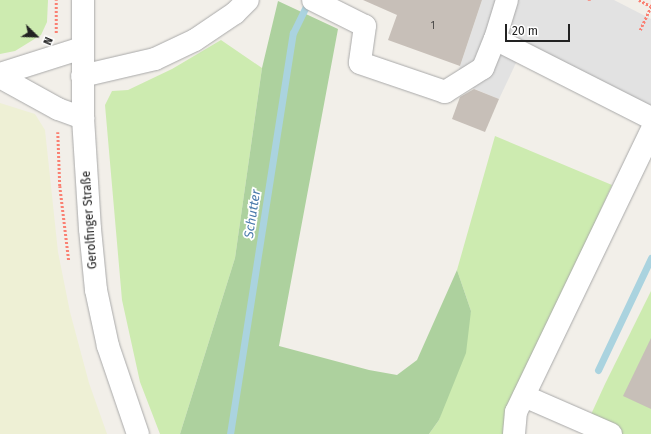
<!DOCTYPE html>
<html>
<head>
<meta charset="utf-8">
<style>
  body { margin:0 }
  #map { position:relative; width:651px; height:434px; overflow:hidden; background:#f2efe9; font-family:"Fira Sans",sans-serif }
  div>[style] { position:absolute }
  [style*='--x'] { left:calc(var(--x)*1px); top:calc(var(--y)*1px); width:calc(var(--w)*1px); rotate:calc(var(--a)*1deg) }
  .farmland>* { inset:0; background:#eef0d5 }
  .grass>* { inset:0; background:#cdebb0 }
  .forest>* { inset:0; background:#add19e }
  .parking>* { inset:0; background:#e2e2e2 }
  .stream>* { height:7px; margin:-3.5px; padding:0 3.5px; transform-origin:3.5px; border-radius:3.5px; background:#aad3df }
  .building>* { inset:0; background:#c7bfb8 }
  .path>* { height:2.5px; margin-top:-1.25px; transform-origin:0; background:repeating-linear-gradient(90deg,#fa8072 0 2px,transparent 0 4px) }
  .roads { filter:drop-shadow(0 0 1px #a9a9a9) drop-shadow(0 0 1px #a9a9a9) }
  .minor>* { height:22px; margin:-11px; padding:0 11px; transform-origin:11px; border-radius:11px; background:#fff }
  span { translate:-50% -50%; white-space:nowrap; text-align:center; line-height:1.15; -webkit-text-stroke:3.5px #fff; paint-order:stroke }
  .number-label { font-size:10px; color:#4b4948 }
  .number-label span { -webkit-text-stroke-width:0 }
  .street-label { font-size:12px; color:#222 }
  .water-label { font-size:13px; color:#4a7aab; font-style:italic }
  .north { position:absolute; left:16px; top:16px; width:40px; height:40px; -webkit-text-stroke:3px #fff; paint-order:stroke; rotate:113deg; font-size:11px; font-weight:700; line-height:16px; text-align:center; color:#222 }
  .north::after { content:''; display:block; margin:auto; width:14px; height:18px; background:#222; clip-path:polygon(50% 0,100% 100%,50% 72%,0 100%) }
  .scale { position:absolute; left:505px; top:24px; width:65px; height:18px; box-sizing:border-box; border:2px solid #222; border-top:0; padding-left:5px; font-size:12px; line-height:14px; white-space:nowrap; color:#222; -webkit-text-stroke:3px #fff; paint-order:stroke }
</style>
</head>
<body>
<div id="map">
  <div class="farmland">
    <div style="clip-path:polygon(0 103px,35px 114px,45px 130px,58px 252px,70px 312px,89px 383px,107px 434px,0 434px)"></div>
  </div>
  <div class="grass">
    <div style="clip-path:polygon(0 0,48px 0,47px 22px,41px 35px,15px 51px,0 54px)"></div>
    <div style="clip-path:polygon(221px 40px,262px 68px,235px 258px,180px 434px,160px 434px,140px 382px,122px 300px,105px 105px,112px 91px,128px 90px,172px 69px)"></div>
    <div style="clip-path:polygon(495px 136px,612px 185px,503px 427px,504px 434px,429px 434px,439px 420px,471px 311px,457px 270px)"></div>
    <div style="clip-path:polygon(651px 291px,651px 434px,582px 434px,605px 384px)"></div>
  </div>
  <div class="forest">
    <div style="clip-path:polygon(278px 1px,338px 29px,279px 346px,369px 370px,397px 375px,417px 360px,457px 270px,471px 311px,466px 353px,439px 420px,429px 434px,180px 434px,235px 258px,262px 68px)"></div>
  </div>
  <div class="parking">
    <div style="clip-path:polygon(482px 0,614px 0,651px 19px,651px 112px,523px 48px,499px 99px,455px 81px)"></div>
  </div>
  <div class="stream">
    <div style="--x:598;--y:370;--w:124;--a:-64.7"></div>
    <div style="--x:230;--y:434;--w:406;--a:-81.1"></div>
    <div style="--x:293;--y:33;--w:37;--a:-64"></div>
  </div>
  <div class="building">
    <div style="clip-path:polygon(363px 0,482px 0,460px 66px,388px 40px,397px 15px)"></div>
    <div style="clip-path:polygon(474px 89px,499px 99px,485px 132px,452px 119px,460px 97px)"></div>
    <div style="clip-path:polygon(651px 338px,651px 409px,623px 396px)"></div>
  </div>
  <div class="path">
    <div style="--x:639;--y:0;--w:13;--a:27"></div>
    <div style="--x:589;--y:1;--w:1;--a:-90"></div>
    <div style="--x:640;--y:30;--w:26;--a:-65"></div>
    <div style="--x:56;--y:33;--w:33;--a:-90"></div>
    <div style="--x:58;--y:132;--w:54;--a:87.9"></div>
    <div style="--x:60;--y:186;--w:76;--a:83.2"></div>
  </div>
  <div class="roads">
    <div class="minor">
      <div style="--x:83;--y:0;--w:118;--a:90"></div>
      <div style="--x:83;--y:118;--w:111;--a:86.4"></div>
      <div style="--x:90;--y:229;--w:61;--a:84.4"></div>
      <div style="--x:96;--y:290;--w:57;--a:77.9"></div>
      <div style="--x:108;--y:346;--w:93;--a:71.2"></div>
      <div style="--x:313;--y:0;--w:58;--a:26.6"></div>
      <div style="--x:365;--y:26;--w:37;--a:98"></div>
      <div style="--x:360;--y:63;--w:90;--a:18.8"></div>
      <div style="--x:445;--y:92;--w:45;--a:-32.3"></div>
      <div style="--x:483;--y:68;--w:31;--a:-68"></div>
      <div style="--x:507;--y:0;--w:41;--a:107.1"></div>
      <div style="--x:495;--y:39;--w:175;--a:26.9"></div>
      <div style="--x:0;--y:74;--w:86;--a:-17.6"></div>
      <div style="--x:82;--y:76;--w:75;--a:-13.1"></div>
      <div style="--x:155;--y:59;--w:44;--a:-25.4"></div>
      <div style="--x:195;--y:40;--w:48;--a:-34"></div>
      <div style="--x:235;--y:13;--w:18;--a:-45"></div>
      <div style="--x:0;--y:77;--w:66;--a:28.9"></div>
      <div style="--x:58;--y:109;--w:27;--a:20"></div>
      <div style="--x:524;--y:396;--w:95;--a:23.6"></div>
      <div style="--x:514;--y:434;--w:22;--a:-85"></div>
      <div style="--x:516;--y:412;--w:312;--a:-64.3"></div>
    </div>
  </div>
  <div class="number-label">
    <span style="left:433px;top:27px">1</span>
  </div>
  <div class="street-label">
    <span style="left:90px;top:220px;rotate:-94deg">Gerolfinger Straße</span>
  </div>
  <div class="water-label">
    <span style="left:253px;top:214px;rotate:-81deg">Schutter</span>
  </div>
  <div class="north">N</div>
  <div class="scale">20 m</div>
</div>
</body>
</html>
